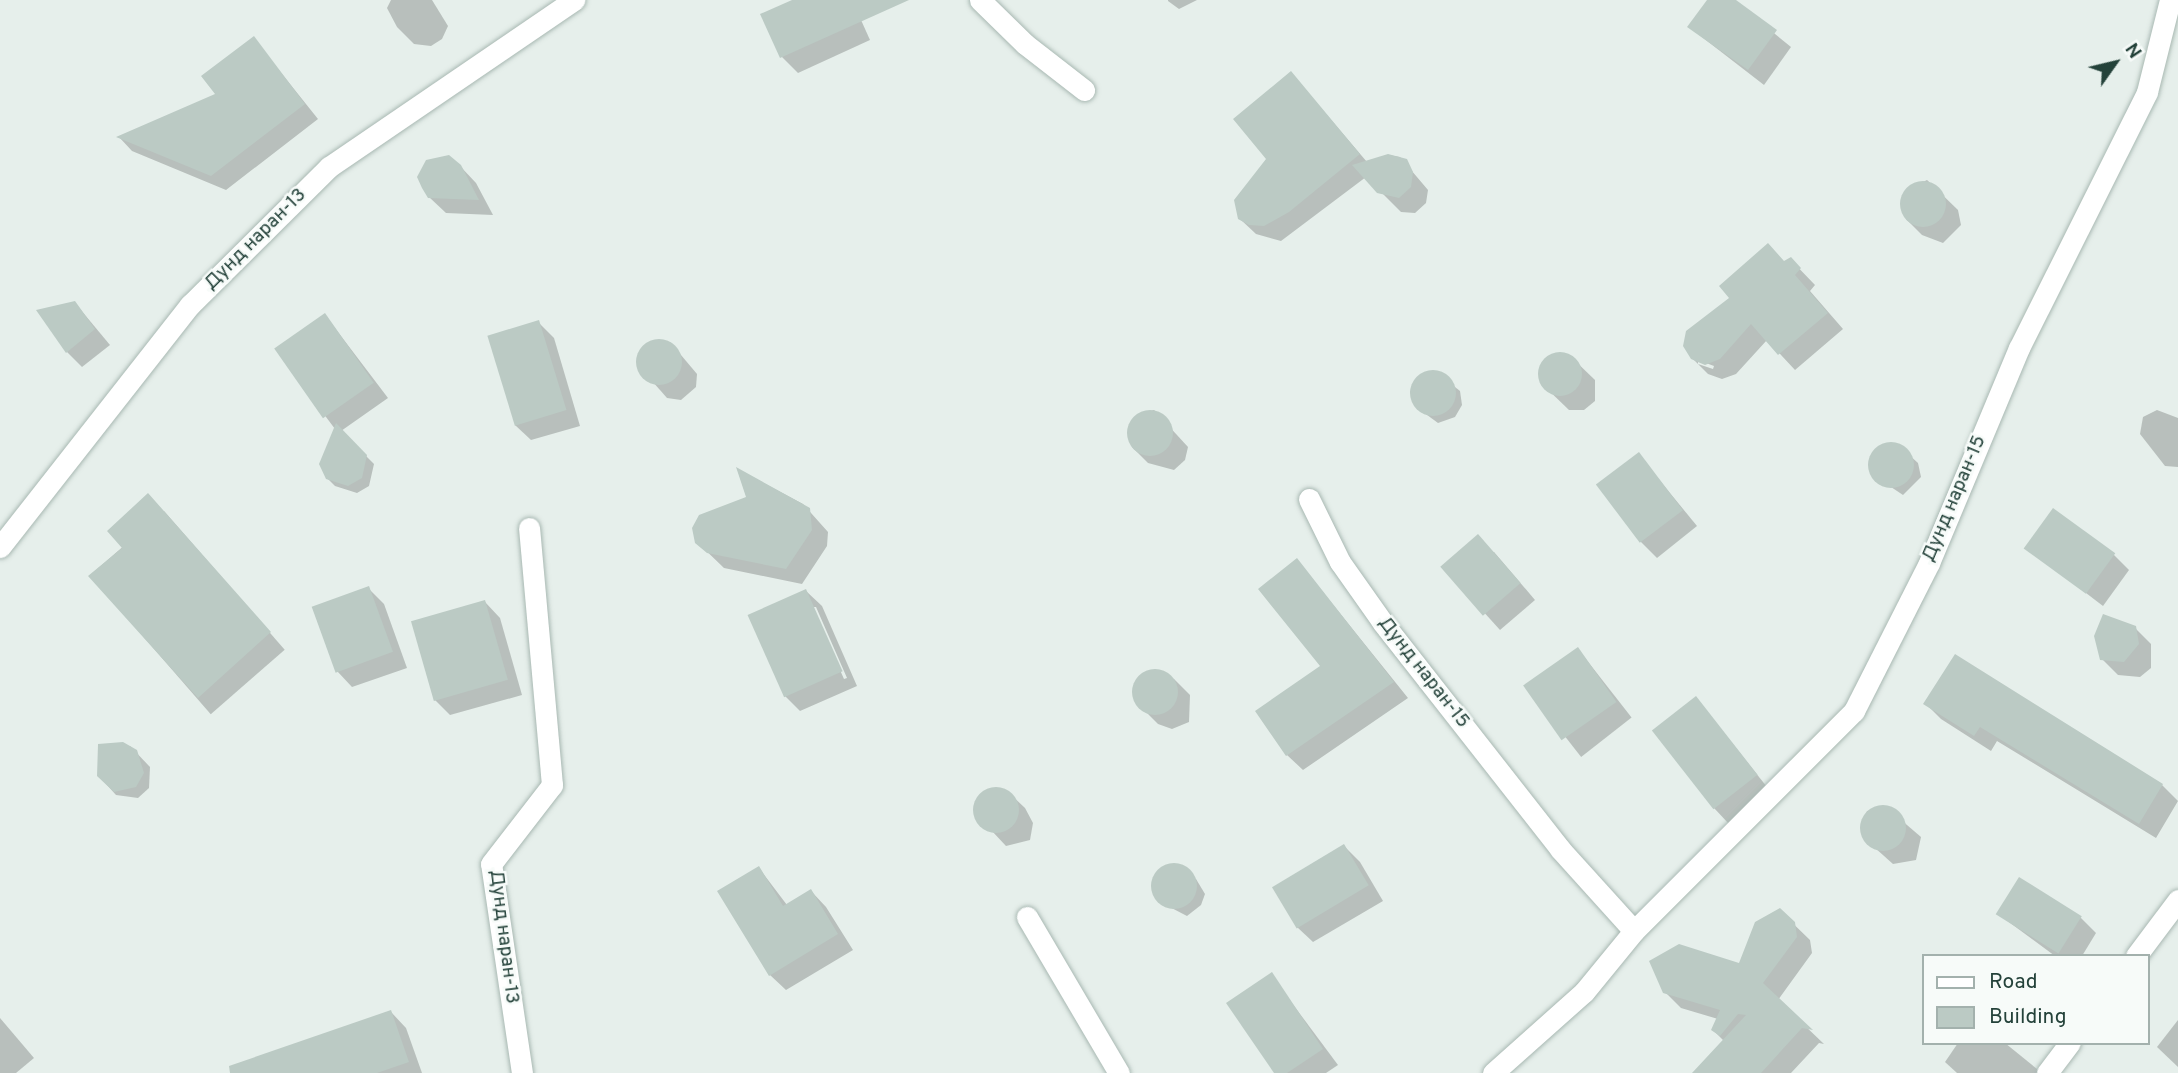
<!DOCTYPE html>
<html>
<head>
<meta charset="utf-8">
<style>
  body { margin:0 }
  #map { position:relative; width:2178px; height:1073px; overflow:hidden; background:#e6efeb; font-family:Overpass,sans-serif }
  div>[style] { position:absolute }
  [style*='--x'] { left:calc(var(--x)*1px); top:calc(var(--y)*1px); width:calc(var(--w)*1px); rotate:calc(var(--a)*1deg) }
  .shadow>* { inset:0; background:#0003; transform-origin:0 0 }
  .building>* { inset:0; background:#bbcac4; transform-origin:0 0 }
  .round { border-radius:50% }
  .roads { filter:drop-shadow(0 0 2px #a8b8b2) drop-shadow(0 0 2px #a8b8b2) }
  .minor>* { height:21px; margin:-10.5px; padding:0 10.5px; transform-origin:10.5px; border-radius:10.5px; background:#fff }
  span { translate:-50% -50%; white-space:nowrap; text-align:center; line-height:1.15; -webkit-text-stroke:5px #f7fbf9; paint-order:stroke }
  .street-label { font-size:19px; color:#24423a }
  .legend { position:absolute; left:1922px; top:954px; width:228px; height:91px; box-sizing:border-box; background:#f7fbf9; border:2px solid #a3b1ad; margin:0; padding:9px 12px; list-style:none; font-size:21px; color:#24423a }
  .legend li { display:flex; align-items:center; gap:14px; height:35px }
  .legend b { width:35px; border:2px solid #a3b1ad }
  .north { position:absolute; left:2080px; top:28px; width:70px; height:70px; -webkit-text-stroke:5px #f7fbf9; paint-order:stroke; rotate:56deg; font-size:19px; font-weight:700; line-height:28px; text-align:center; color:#24423a }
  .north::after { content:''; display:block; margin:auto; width:24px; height:32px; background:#24423a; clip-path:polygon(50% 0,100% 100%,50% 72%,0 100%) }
</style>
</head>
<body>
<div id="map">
  <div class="shadow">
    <div style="clip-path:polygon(391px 0,432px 0,448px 26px,442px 39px,431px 46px,414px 44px,397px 27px,387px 8px)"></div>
    <div style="clip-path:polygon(796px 0,852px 0,870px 40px,798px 73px,782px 57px)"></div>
    <div style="clip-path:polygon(1197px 0,1179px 9px,1168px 1px,1168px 0)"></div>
    <div style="clip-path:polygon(1709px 0,1733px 0,1791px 47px,1764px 85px,1689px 27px)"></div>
    <div style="clip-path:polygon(254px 39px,318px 119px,226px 190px,132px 151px,119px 137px,217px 95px)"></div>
    <div style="clip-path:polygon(1291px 73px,1367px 162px,1388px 155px,1400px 157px,1428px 190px,1426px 203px,1415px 213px,1401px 212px,1366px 177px,1281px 241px,1256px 234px,1239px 218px,1268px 159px)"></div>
    <div style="clip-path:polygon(460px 166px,476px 183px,493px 215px,446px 213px,429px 197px)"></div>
    <div style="clip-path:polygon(1927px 180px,1958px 210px,1961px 225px,1943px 243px,1922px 235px,1906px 219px,1902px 200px,1909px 189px)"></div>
    <div style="clip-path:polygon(evenodd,1790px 259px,1815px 285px,1810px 291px,1843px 329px,1795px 370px,1767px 340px,1736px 374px,1722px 379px,1708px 374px,1692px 358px,1790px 259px,1698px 360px,1714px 366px,1713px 369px,1698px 364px,1698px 360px)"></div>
    <div style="clip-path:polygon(75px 303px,110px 345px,82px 367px,67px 352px)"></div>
    <div style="clip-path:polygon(325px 315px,388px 398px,341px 431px,374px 464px,369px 486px,357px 493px,335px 486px,327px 478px,335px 429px,276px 350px)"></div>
    <div style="clip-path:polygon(538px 322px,554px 338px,580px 426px,531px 440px,515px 425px)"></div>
    <div style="clip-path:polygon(651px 342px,670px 342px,697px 374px,696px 387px,681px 400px,667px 398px,638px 365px,640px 352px)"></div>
    <div style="clip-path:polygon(1551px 355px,1569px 355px,1595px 380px,1595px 401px,1584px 410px,1569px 410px,1542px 384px,1540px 370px)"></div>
    <div style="clip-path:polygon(1436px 372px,1460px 391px,1462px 405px,1455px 417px,1438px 423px,1419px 409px,1410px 392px,1420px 375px)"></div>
    <div style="clip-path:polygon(1154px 410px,1188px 447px,1185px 460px,1174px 470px,1148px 463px,1132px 447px,1129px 430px,1141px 414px)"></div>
    <div style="clip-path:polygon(2157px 410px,2178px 418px,2178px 467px,2165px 466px,2140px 434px,2143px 417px)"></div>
    <div style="clip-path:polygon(1897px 444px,1918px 463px,1921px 477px,1903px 495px,1873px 475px,1870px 461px,1882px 446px)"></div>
    <div style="clip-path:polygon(1638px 454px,1697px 526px,1657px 558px,1641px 542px)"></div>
    <div style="clip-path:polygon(739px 470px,803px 504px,828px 532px,827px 546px,802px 584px,724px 568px,697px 542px,748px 498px)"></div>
    <div style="left:164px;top:511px;width:184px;height:98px;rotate:49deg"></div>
    <div style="clip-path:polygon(2027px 548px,2113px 554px,2129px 570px,2103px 606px)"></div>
    <div style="clip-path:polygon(1494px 552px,1535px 600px,1500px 630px,1443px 567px)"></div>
    <div style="clip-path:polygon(1297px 560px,1408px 698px,1303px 770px,1287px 755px,1323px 667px)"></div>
    <div style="clip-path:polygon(368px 588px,384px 604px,407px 668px,352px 687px,337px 671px)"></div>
    <div style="clip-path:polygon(evenodd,806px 591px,822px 606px,857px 686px,800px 711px,784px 695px,806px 591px,812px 607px,816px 607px,847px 678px,844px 679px,812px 607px)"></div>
    <div style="clip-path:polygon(485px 602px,500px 618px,522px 695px,450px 715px,434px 699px)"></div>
    <div style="clip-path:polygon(2135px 628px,2151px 644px,2151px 668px,2140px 677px,2118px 675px,2102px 659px)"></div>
    <div style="left:1578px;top:649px;width:87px;height:64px;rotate:52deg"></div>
    <div style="clip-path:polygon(1152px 671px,1174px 679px,1190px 695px,1189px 722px,1172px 729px,1158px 724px,1142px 708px,1135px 695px,1143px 673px)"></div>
    <div style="clip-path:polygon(1696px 698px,1771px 792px,1729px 824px,1714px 808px)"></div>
    <div style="clip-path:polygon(1925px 703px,2162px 785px,2178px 801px,2156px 838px,1997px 741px,1991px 751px,1941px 719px)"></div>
    <div style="clip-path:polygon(130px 746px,150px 767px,149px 788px,138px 798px,116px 795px,98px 775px)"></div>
    <div style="clip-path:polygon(990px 789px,1008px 792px,1025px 808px,1033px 823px,1030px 840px,1006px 846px,975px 813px,978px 800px)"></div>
    <div style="clip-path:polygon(1886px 807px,1921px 837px,1916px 860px,1893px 864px,1865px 839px,1863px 824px,1867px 811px)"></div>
    <div style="clip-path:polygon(1344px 846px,1360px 862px,1383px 901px,1313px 942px,1297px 927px)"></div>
    <div style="clip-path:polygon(1174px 864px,1196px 879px,1205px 894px,1201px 905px,1187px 916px,1160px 902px,1153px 882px,1160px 870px)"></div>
    <div style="clip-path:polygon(759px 868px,787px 905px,811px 891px,826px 907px,853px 950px,786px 990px,770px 975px)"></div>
    <div style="clip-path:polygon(1779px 910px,1810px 940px,1812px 953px,1778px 1000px,1824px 1044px,1819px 1043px,1791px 1073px,1698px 1073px,1725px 1042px,1713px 1030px,1718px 1019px,1681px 1008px,1665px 992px,1740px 965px)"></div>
    <div style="clip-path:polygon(1998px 914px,2080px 917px,2096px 933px,2082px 956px,2055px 956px)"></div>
    <div style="clip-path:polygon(1271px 975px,1338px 1065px,1326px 1073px,1276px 1073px)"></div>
    <div style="clip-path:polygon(391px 1012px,406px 1028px,422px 1073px,315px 1073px)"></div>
    <div style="clip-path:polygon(0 1018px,34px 1058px,16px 1073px,0 1073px)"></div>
    <div style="clip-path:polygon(2178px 1020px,2178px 1067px,2157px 1047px)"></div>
    <div style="clip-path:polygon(1958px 1043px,2005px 1043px,2042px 1073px,1957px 1073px,1945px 1062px)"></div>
  </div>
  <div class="building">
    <div style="clip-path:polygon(792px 0,909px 0,780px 58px,760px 14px)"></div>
    <div style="clip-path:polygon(1707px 0,1736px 0,1777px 30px,1748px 70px,1687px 27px)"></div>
    <div style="clip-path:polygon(254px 36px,305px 104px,211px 176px,116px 137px,215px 94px,201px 76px)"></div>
    <div style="clip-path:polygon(1291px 71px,1360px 154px,1289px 212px,1264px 226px,1249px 225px,1238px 219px,1234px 200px,1266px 159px,1233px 119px)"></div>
    <div style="clip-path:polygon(1388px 154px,1407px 159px,1413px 172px,1411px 187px,1399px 198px,1377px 193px,1352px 165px)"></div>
    <div style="clip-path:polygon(449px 155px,461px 165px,479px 200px,428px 198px,422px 188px,417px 177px,426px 160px)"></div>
    <div class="round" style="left:1900px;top:181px;width:46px;height:46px"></div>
    <div style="clip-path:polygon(1768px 243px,1784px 261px,1791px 257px,1801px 268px,1795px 275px,1828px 313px,1778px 355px,1751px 324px,1720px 359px,1705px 365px,1691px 359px,1683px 346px,1686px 331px,1729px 298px,1719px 286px)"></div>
    <div style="clip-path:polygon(75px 301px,95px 329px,66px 353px,36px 310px)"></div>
    <div style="left:325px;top:313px;width:85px;height:62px;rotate:55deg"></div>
    <div style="left:539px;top:320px;width:94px;height:54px;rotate:73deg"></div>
    <div class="round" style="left:636px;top:339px;width:46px;height:46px"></div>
    <div class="round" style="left:1538px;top:352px;width:44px;height:44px"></div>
    <div class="round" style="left:1410px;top:370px;width:46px;height:46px"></div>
    <div class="round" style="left:1127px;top:410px;width:46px;height:46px"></div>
    <div style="clip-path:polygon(336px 423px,367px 455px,362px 478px,348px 486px,326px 479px,319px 464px)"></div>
    <div class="round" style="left:1868px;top:442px;width:46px;height:46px"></div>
    <div style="left:1639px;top:452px;width:73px;height:54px;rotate:53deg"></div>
    <div style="clip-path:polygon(736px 467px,810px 508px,812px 530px,786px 569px,707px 553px,695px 543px,692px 528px,699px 515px,746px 497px)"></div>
    <div style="clip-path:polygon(148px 493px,271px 632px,198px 698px,88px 576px,122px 548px,107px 531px)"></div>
    <div style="left:2053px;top:508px;width:77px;height:50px;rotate:36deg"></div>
    <div style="left:1478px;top:534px;width:65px;height:50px;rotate:49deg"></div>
    <div style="clip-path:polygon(1297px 558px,1394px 682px,1286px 756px,1255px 711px,1320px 666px,1258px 589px)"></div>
    <div style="left:369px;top:586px;width:70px;height:61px;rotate:70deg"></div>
    <div style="left:806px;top:589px;width:90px;height:64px;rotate:66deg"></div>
    <div style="left:485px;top:600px;width:83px;height:77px;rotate:74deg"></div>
    <div style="clip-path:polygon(2103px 614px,2136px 626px,2139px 644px,2124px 662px,2100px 660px,2094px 636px)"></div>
    <div style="left:1578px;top:647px;width:67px;height:67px;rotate:55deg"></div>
    <div style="clip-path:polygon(1955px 654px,2163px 784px,2139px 824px,1980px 727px,1974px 736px,1923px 704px)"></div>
    <div class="round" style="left:1132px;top:669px;width:46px;height:46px"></div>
    <div style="left:1696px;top:696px;width:100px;height:56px;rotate:52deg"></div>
    <div style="clip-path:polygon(123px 742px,137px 750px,144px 773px,136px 787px,114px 792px,97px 776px,98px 744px)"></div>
    <div class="round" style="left:973px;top:787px;width:46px;height:46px"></div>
    <div class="round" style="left:1860px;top:805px;width:46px;height:46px"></div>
    <div style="left:1344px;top:844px;width:48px;height:84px;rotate:59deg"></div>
    <div class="round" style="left:1151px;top:863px;width:46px;height:46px"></div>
    <div style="clip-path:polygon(759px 866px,783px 906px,811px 889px,838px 934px,769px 976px,717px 891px)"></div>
    <div style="left:2019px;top:877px;width:74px;height:44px;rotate:32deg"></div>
    <div style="clip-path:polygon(1780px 908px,1795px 922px,1797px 937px,1763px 983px,1813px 1030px,1802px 1028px,1761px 1073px,1692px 1073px,1746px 1015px,1738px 1014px,1720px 1036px,1711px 1030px,1720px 1010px,1663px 993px,1649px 961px,1679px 944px,1739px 963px,1755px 922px)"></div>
    <div style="clip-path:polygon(1272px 972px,1323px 1049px,1287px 1073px,1274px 1073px,1226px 1003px)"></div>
    <div style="clip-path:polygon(391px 1010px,409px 1062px,377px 1073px,230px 1073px,229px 1066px)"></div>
  </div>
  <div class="roads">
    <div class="minor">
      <div style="--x:980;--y:0;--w:63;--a:44.4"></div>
      <div style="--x:1025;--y:44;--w:75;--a:37.9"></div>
      <div style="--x:1309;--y:499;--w:70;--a:63.8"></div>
      <div style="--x:1340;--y:562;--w:75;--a:54.8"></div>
      <div style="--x:1383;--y:623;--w:287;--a:51.9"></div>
      <div style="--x:1560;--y:849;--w:110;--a:47.9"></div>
      <div style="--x:0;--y:547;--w:308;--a:-51.9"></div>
      <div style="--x:190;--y:305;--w:196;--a:-44.8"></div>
      <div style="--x:329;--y:167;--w:297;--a:-34.3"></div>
      <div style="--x:1027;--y:917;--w:181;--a:59.5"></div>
      <div style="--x:2136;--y:956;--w:70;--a:-53.1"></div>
      <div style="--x:522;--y:1073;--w:211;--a:-98.4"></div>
      <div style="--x:491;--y:864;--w:100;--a:-52.3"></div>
      <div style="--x:552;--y:785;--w:258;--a:-95.1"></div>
      <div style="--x:1493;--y:1073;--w:122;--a:-41.7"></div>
      <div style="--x:1584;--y:992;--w:79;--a:-50.7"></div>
      <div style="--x:1634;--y:931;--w:311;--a:-45"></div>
      <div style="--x:1854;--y:711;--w:166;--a:-63.1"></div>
      <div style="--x:1929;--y:563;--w:233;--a:-67.3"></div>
      <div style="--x:2019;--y:348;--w:286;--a:-63.4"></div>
      <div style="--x:2147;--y:92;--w:95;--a:-76"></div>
      <div style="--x:2047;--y:1073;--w:38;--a:-53"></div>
    </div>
  </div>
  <div class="street-label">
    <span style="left:256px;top:240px;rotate:-45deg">Дунд наран-13</span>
    <span style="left:1955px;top:499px;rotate:-67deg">Дунд наран-15</span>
    <span style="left:1423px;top:673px;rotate:52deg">Дунд наран-15</span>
    <span style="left:503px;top:937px;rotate:83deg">Дунд наран-13</span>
  </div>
  <ul class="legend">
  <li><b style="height:9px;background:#fff"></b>Road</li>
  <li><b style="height:19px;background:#bbcac4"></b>Building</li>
  </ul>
  <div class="north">N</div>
</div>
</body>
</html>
